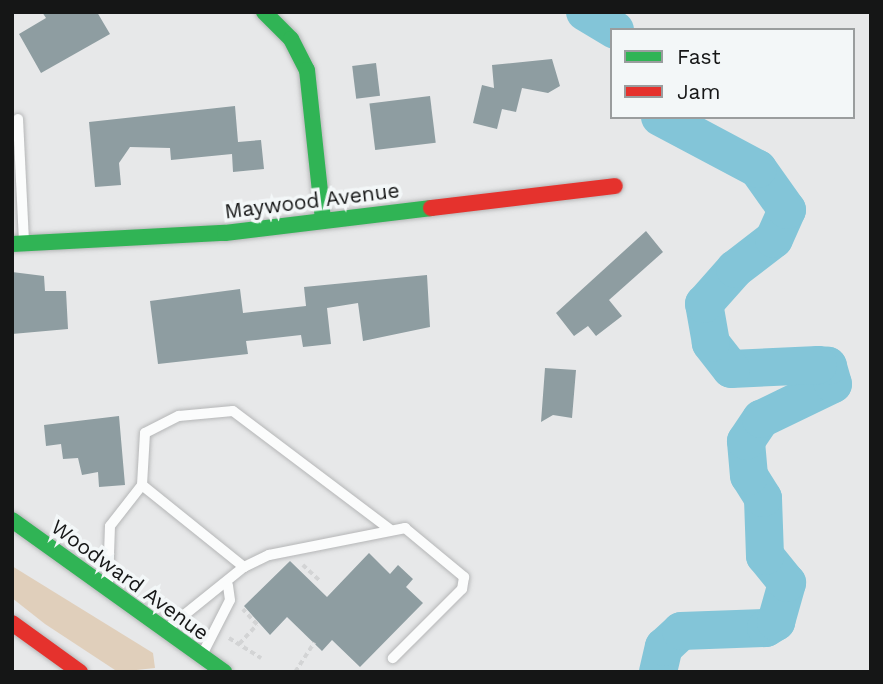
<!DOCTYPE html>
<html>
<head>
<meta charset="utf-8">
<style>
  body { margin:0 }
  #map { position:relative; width:883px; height:684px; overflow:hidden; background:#e7e8e9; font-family:"Work Sans",sans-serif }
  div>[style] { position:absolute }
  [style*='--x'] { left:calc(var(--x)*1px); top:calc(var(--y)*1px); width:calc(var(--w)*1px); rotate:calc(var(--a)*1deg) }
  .green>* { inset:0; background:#e0cfbb }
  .river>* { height:38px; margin:-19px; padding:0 19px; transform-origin:19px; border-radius:19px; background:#83c5d8 }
  .building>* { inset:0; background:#8e9da1; transform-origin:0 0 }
  .path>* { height:3.5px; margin-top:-1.75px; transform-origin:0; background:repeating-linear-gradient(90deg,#d3d4d5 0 5px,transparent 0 8.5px) }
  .roads { filter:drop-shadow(0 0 2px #b5b6b7) drop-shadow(0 0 2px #b5b6b7) }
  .lane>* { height:10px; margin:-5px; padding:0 5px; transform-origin:5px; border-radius:5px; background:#fbfcfc }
  .fast>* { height:16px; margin:-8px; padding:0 8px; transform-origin:8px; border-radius:8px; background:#30b455 }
  .jam>* { height:16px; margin:-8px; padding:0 8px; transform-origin:8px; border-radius:8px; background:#e5322d }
  span { translate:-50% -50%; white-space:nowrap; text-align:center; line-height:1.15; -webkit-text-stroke:7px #f3f7f8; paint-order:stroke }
  .street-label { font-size:21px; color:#151616 }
  .frame { position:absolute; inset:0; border:14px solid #151616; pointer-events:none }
  .legend { position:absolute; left:610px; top:28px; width:245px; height:91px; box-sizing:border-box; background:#f3f7f8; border:2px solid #9a9d9e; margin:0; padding:9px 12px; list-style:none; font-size:21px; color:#151616 }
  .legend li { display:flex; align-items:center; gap:14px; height:35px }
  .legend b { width:35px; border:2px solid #9a9d9e }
</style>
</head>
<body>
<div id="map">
  <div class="green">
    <div style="clip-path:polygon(12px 566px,153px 653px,155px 668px,118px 672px,45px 624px,12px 598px)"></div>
  </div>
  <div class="river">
    <div style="--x:585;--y:12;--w:35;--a:31"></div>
    <div style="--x:658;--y:672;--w:26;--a:-77"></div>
    <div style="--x:664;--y:647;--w:23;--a:-43"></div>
    <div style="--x:681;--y:631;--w:85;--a:-2"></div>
    <div style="--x:766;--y:628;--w:12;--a:-31"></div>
    <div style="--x:776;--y:622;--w:41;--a:-74.2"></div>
    <div style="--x:787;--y:583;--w:35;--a:-129"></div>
    <div style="--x:765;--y:556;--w:58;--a:-92"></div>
    <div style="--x:763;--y:498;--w:26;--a:-122"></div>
    <div style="--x:749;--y:476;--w:35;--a:-95"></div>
    <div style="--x:746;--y:441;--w:27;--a:-56"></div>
    <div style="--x:761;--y:419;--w:80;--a:-25.9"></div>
    <div style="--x:833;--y:384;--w:19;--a:-106"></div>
    <div style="--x:828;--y:366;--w:10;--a:-174"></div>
    <div style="--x:818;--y:365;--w:87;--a:177.4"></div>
    <div style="--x:731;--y:369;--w:33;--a:-128"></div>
    <div style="--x:711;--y:343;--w:40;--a:-100"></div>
    <div style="--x:704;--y:304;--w:47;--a:-48.5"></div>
    <div style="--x:735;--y:269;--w:49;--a:-37.6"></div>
    <div style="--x:774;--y:239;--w:32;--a:-66"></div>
    <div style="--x:787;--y:210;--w:50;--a:-125.3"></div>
    <div style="--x:758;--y:169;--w:111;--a:-152"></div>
  </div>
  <div class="building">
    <div style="clip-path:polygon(42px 12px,97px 12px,110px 34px,41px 73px,19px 34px,46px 18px)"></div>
    <div style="clip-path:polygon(552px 59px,560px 86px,548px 93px,522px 88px,516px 112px,502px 109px,497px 129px,473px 123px,482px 85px,494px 88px,492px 65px)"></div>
    <div style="left:376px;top:63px;width:33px;height:24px;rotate:83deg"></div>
    <div style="left:430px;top:96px;width:47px;height:61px;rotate:83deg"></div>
    <div style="clip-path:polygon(235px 106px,238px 142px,261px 140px,264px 169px,233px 172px,232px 154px,171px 160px,170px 148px,130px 147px,119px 163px,121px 185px,95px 187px,89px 122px)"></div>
    <div style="clip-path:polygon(646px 231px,663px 252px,609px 300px,622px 316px,596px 336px,588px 326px,574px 336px,556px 313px)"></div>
    <div style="clip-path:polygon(12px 272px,44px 276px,45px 291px,66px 291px,68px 329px,12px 334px)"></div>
    <div style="clip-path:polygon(427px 275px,430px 327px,363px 341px,358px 303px,327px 308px,331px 344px,303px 347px,301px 335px,246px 341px,248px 354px,158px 364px,150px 301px,240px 289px,243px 313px,306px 306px,304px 287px)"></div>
    <div style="clip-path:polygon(545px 368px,576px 370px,572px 418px,553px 415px,541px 422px)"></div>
    <div style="clip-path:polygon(119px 416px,125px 485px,99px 487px,98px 472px,82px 475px,78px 458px,63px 459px,61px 444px,46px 446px,44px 425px)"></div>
    <div style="clip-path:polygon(369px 553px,390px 574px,398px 565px,413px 579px,406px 587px,423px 603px,360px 667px,332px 640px,322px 651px,287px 617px,270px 635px,244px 606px,290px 561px,327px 597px)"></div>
  </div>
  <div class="path">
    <div style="--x:303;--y:565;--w:23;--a:43"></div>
    <div style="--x:229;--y:638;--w:38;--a:32"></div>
    <div style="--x:239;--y:644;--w:26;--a:-47"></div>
    <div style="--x:257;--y:625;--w:21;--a:-133"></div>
    <div style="--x:295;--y:672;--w:35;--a:-57"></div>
  </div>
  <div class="roads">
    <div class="lane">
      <div style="--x:18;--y:119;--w:123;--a:87.2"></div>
      <div style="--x:142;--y:485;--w:131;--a:38.8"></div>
      <div style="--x:108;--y:583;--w:57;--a:-88"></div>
      <div style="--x:110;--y:526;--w:52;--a:-52"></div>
      <div style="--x:142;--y:485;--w:52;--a:-86.7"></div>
      <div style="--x:145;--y:433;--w:38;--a:-27"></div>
      <div style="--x:179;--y:416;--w:54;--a:-5.3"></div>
      <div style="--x:233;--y:411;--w:198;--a:37"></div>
      <div style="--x:168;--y:628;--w:97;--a:-38.8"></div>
      <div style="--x:244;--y:567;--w:28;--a:-26"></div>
      <div style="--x:269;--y:555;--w:139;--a:-11.2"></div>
      <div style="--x:405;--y:528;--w:77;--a:39.7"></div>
      <div style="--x:464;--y:577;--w:12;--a:99"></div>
      <div style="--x:462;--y:589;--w:98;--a:135"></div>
      <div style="--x:203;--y:653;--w:59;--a:-63"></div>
      <div style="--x:230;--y:600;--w:15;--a:-98"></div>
    </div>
    <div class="fast">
      <div style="--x:264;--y:12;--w:38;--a:45"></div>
      <div style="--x:291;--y:39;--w:35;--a:63"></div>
      <div style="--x:307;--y:70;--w:151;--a:83.9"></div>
      <div style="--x:12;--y:244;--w:213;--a:-3"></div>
      <div style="--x:225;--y:233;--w:208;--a:-6.9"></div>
      <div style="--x:12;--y:520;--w:261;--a:35.6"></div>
    </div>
    <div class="jam">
      <div style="--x:431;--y:208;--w:185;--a:-6.8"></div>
      <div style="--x:12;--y:623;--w:84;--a:35.8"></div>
    </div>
  </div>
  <div class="street-label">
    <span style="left:312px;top:201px;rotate:-7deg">Maywood Avenue</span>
    <span style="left:130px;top:580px;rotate:36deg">Woodward Avenue</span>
  </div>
  <div class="frame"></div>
  <ul class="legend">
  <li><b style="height:9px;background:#30b455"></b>Fast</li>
  <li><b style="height:9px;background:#e5322d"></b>Jam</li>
  </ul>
</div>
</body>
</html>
